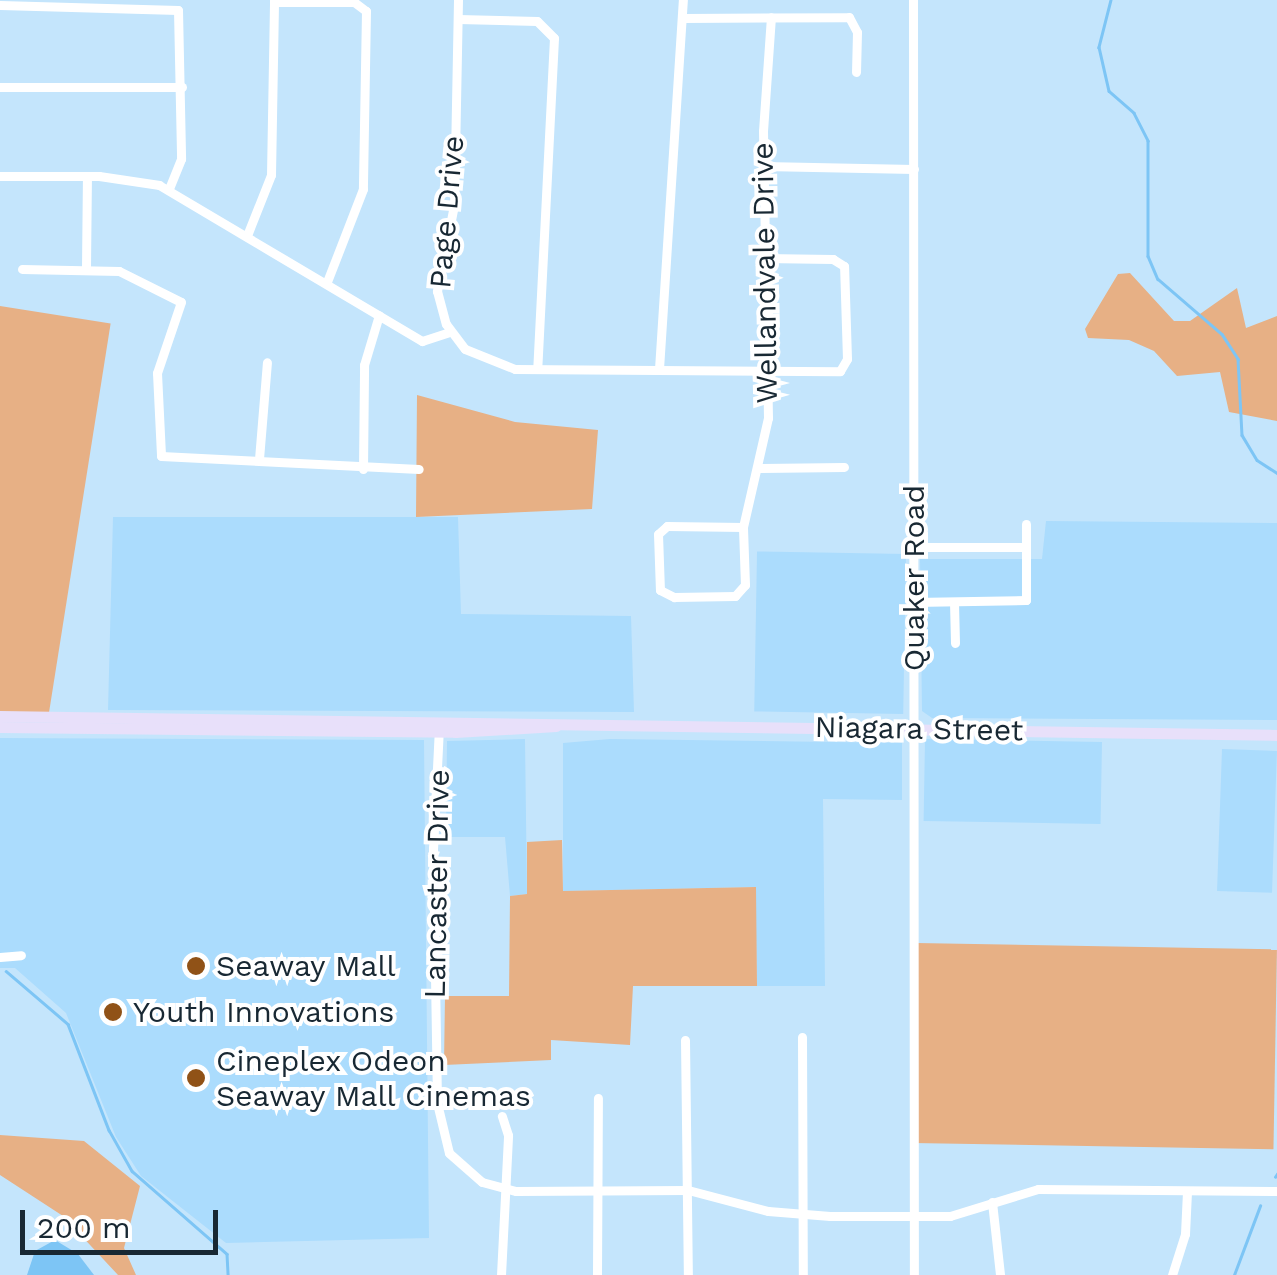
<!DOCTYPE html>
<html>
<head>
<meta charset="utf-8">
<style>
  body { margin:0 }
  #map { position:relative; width:1277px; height:1275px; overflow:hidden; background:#c4e5fc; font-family:"Work Sans",sans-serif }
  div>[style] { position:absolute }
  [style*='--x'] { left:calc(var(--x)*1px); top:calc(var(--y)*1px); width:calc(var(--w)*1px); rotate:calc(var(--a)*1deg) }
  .built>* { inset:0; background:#abdcfd; transform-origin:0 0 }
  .green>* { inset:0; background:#e7b085; transform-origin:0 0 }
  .water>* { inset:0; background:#7dc5f5 }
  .stream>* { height:2.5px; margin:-1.25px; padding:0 1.25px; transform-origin:1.25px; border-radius:1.25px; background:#7dc5f5 }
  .minor>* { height:9px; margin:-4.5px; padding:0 4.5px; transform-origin:4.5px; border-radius:4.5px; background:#fff }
  .major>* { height:11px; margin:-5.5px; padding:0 5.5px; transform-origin:5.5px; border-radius:5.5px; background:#e8e0fa }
  .dots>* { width:28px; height:28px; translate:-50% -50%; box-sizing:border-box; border:5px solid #fff; border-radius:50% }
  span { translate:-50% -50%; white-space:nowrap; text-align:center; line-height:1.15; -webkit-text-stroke:8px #fff; paint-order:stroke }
  .street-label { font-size:30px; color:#182833 }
  .poi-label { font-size:30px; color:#182833 }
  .left { translate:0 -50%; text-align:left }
  .scale { position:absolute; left:20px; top:1210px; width:198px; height:45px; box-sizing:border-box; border:5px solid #182833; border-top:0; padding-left:12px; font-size:30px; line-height:35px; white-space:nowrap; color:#182833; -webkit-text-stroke:8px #fff; paint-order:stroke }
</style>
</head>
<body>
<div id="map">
  <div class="built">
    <div style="clip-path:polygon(113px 517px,458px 517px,461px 614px,631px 616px,634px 712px,108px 710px)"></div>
    <div style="clip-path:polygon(1046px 521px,1277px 523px,1277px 720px,932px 718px,922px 711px,920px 559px,1042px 559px)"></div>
    <div style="left:906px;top:554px;width:160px;height:149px;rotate:91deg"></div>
    <div style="clip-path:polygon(0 738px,424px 740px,429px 1238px,226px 1243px,141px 1176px,116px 1137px,66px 1013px,15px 968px,0 968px)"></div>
    <div style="clip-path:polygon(525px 739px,527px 894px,510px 896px,505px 837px,446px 837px,447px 741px)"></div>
    <div style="clip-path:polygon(610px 739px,902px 743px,902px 800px,823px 799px,825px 986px,757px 986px,755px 887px,563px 891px,563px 743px)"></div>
    <div style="left:1102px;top:742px;width:82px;height:177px;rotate:91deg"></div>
    <div style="left:1222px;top:749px;width:55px;height:142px;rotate:2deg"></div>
  </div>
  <div class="green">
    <div style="clip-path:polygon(1130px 273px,1174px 321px,1190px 321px,1237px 288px,1246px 328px,1277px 316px,1277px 421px,1229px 412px,1220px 372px,1177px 376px,1154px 351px,1129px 340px,1088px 338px,1085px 329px,1118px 274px)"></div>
    <div style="left:0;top:306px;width:112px;height:403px;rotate:9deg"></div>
    <div style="clip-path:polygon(417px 395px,515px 422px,598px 430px,592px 509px,416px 517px)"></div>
    <div style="clip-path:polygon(562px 840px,563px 891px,756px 887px,757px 986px,633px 986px,630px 1045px,551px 1040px,551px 1060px,444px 1065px,445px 996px,509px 996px,510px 896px,527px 894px,527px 842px)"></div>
    <div style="left:916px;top:943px;width:361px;height:200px;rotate:1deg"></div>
    <div style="clip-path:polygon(0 1135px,84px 1141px,140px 1186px,124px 1248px,136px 1275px,118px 1275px,63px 1216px,0 1175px)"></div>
  </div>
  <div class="water">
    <div style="clip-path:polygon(55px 1240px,78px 1254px,94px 1275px,27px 1275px,35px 1251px)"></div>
  </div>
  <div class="stream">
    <div style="--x:1111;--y:0;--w:49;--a:104.3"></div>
    <div style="--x:1099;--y:47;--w:45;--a:77.2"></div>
    <div style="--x:1109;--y:91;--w:33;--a:41"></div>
    <div style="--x:1134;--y:113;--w:31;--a:63"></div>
    <div style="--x:1148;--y:141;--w:115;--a:90"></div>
    <div style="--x:1148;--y:256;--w:25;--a:67"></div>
    <div style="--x:1158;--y:279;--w:84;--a:40.7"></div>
    <div style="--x:1222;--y:334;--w:30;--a:57"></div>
    <div style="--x:1238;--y:359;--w:76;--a:87"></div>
    <div style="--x:1242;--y:435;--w:29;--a:59"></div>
    <div style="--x:1257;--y:460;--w:24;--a:33"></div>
    <div style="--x:6;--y:971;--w:82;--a:40.5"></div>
    <div style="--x:68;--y:1024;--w:114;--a:68.9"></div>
    <div style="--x:109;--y:1130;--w:47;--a:60.7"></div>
    <div style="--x:132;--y:1171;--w:126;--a:41.1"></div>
    <div style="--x:227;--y:1254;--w:21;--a:87"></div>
    <div style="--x:1275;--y:1177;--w:4;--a:-56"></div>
    <div style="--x:1234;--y:1275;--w:74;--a:-69.4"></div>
  </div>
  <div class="minor">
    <div style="--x:458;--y:0;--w:205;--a:91.1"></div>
    <div style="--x:454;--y:205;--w:88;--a:101.2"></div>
    <div style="--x:437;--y:291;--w:34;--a:75"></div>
    <div style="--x:446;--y:324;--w:31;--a:53"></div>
    <div style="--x:465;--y:349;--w:54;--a:21.8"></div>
    <div style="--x:515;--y:369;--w:325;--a:0.4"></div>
    <div style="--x:840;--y:371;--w:14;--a:-60"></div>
    <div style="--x:847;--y:359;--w:93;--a:-91.8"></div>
    <div style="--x:844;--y:266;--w:13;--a:-148"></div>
    <div style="--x:833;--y:259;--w:70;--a:-179.2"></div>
    <div style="--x:913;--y:0;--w:1275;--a:89.96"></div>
    <div style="--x:274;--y:2;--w:80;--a:0"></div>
    <div style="--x:354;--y:2;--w:15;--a:37"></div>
    <div style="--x:366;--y:11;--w:178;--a:91"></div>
    <div style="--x:363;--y:189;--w:100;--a:111.2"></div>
    <div style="--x:0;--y:5;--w:178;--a:1.6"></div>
    <div style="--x:178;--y:10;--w:149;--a:88.8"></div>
    <div style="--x:181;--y:159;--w:32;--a:112"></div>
    <div style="--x:683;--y:18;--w:166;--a:-0.3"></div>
    <div style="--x:849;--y:17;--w:17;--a:62"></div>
    <div style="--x:857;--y:32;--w:40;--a:91.4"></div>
    <div style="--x:458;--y:19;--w:79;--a:1.5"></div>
    <div style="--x:537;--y:21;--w:24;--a:45"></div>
    <div style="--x:554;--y:38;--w:331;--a:92.9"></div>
    <div style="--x:0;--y:87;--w:182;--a:0"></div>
    <div style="--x:763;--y:166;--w:151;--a:1.1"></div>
    <div style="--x:0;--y:176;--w:99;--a:0"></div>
    <div style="--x:99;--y:176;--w:61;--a:8.5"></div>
    <div style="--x:159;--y:185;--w:306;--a:30.7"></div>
    <div style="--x:422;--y:341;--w:29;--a:-18"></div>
    <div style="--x:248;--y:233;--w:62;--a:-68.4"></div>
    <div style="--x:271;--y:175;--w:175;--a:-89"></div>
    <div style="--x:86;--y:268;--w:92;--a:-89.4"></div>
    <div style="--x:22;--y:269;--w:97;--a:1.2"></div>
    <div style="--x:119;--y:271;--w:69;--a:26.6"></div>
    <div style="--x:181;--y:302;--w:75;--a:108.7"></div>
    <div style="--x:157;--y:373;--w:83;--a:87.2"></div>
    <div style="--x:161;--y:456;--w:258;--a:2.9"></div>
    <div style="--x:659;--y:369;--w:370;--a:-86.3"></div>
    <div style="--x:259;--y:459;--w:97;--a:-85.3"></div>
    <div style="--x:757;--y:468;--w:87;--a:-0.7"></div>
    <div style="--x:363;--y:469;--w:104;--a:-89.4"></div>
    <div style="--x:364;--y:365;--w:52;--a:-73.3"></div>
    <div style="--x:1026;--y:524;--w:23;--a:90"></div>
    <div style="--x:743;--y:527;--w:76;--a:-179.2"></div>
    <div style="--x:667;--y:526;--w:12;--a:138"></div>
    <div style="--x:658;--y:534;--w:56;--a:88"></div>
    <div style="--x:660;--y:590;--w:16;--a:27"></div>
    <div style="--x:674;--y:597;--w:61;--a:-0.9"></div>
    <div style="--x:735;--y:596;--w:15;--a:-48"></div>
    <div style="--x:745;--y:585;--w:58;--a:-92"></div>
    <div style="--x:743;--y:527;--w:112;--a:-77.1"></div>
    <div style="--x:768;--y:418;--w:287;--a:-91"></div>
    <div style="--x:763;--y:131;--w:114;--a:-86"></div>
    <div style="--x:913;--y:547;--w:113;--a:0"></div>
    <div style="--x:1026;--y:547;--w:53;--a:90"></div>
    <div style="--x:1026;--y:600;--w:112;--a:179"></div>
    <div style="--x:954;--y:602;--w:41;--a:88.6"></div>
    <div style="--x:439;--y:727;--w:121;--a:92.8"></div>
    <div style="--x:433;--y:848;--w:255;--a:89.1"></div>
    <div style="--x:437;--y:1103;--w:51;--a:76.5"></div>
    <div style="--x:449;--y:1153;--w:44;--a:41.3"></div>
    <div style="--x:482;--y:1182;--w:35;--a:15"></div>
    <div style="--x:516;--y:1191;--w:172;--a:-0.3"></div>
    <div style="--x:688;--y:1190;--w:83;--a:14.7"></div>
    <div style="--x:768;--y:1211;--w:62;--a:4.6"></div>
    <div style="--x:830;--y:1216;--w:120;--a:0"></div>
    <div style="--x:950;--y:1216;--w:92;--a:-17.1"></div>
    <div style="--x:1038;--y:1189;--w:239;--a:0.5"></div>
    <div style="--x:0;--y:957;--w:21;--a:-5"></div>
    <div style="--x:802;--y:1037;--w:238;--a:89.8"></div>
    <div style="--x:685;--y:1040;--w:235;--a:89.3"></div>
    <div style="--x:992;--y:1202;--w:73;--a:83.7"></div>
    <div style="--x:501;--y:1275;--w:140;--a:-87.1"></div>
    <div style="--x:508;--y:1135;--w:20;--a:-108"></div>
    <div style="--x:597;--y:1275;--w:177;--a:-89.7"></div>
    <div style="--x:1172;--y:1275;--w:43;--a:-72.4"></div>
    <div style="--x:1185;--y:1234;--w:43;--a:-87.3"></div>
  </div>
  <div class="major">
    <div style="--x:0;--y:716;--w:1277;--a:0.85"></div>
    <div style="--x:0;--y:727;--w:455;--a:0.6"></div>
    <div style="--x:455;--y:732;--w:101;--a:-3.4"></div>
  </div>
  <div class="dots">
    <div style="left:196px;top:966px;background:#905217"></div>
    <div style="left:113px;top:1012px;background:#905217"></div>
    <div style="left:196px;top:1078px;background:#905217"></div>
  </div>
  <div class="street-label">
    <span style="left:447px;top:212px;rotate:-85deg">Page Drive</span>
    <span style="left:765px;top:273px;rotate:-91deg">Wellandvale Drive</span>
    <span style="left:914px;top:578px;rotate:-90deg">Quaker Road</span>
    <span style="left:919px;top:729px;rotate:1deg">Niagara Street</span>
    <span style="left:437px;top:884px;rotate:-89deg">Lancaster Drive</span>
  </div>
  <div class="poi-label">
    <span class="left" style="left:216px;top:966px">Seaway Mall</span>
    <span class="left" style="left:133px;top:1012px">Youth Innovations</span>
    <span class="left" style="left:216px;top:1078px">Cineplex Odeon<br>Seaway Mall Cinemas</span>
  </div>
  <div class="scale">200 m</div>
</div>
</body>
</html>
